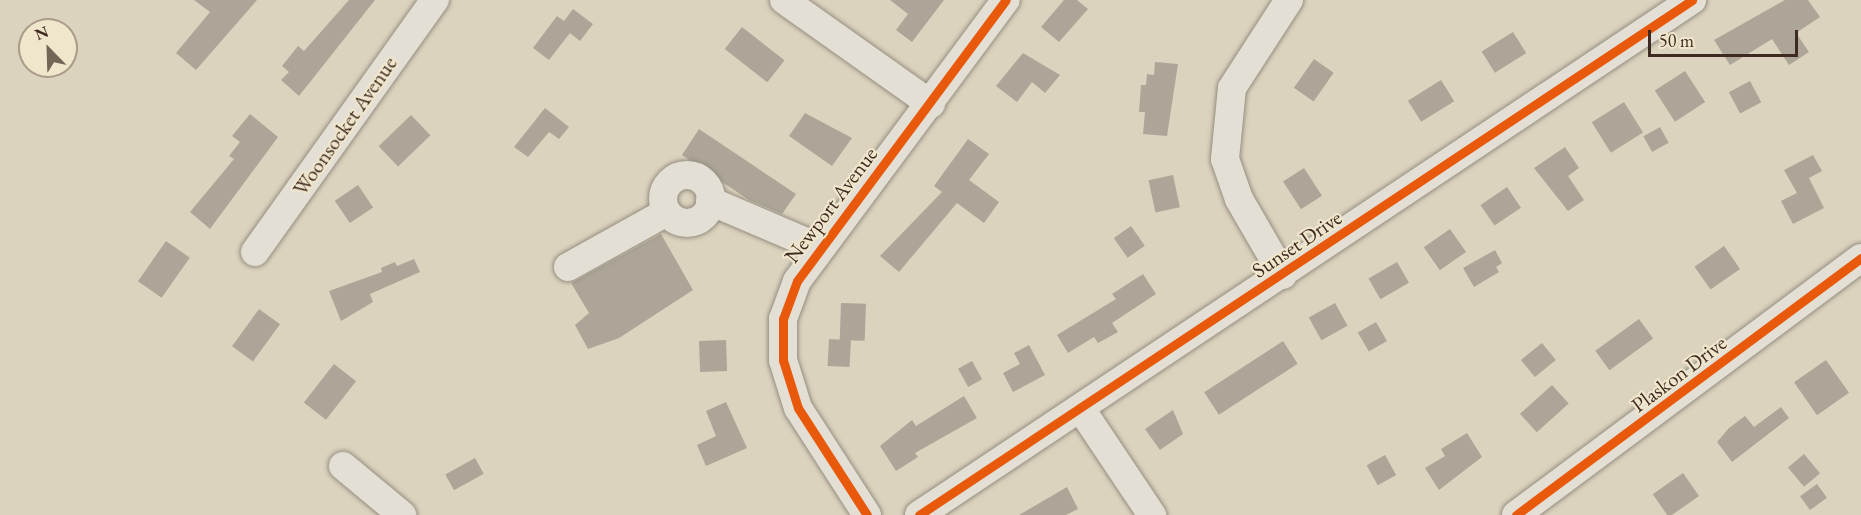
<!DOCTYPE html>
<html>
<head>
<meta charset="utf-8">
<style>
  body { margin:0 }
  #map { position:relative; width:1861px; height:515px; overflow:hidden; background:#dbd3bd; font-family:"EB Garamond",serif }
  div>[style] { position:absolute }
  [style*='--x'] { left:calc(var(--x)*1px); top:calc(var(--y)*1px); width:calc(var(--w)*1px); rotate:calc(var(--a)*1deg) }
  .building>* { inset:0; background:#ada698; transform-origin:0 0 }
  .roads { filter:drop-shadow(0 0 2px #958e81) drop-shadow(0 0 2px #958e81) }
  .minor>* { height:28px; margin:-14px; padding:0 14px; transform-origin:14px; border-radius:14px; background:#e3dfd4 }
  .minor>.ring { margin:-14px; padding:0; box-sizing:content-box; background:none; border:28px solid #e3dfd4; border-radius:50% }
  .cycleway>* { height:9px; margin:-4.5px; padding:0 4.5px; transform-origin:4.5px; border-radius:4.5px; background:#e8590c }
  span { translate:-50% -50%; white-space:nowrap; text-align:center; line-height:1.15; -webkit-text-stroke:4.5px #f0e6cc; paint-order:stroke }
  .street-label { font-size:21px; color:#3e2a20 }
  .north { position:absolute; left:18px; top:18px; width:60px; height:60px; box-sizing:border-box; background:#f0e6cc; border:2px solid #a99b87; border-radius:50%; rotate:337deg; font-size:16px; font-weight:700; line-height:24px; text-align:center; color:#3e2a20 }
  .north::after { content:''; display:block; margin:auto; width:21px; height:27px; background:#756557; clip-path:polygon(50% 0,100% 100%,50% 72%,0 100%) }
  .scale { position:absolute; left:1648px; top:30px; width:150px; height:27px; box-sizing:border-box; border:3px solid #3e2a20; border-top:0; padding-left:8px; font-size:18px; line-height:21px; white-space:nowrap; color:#3e2a20; -webkit-text-stroke:4px #f0e6cc; paint-order:stroke }
</style>
</head>
<body>
<div id="map">
  <div class="building">
    <div style="clip-path:polygon(194px 0,257px 0,196px 70px,176px 53px,210px 12px)"></div>
    <div style="clip-path:polygon(349px 0,375px 0,299px 96px,281px 80px,289px 72px,282px 66px,298px 46px,304px 51px)"></div>
    <div style="clip-path:polygon(890px 0,944px 0,912px 42px,896px 30px,908px 14px)"></div>
    <div style="clip-path:polygon(1064px 0,1077px 0,1088px 9px,1059px 42px,1041px 27px)"></div>
    <div style="clip-path:polygon(1785px 0,1808px 0,1820px 17px,1796px 33px,1809px 52px,1789px 65px,1772px 39px,1730px 65px,1714px 40px)"></div>
    <div style="clip-path:polygon(573px 9px,593px 24px,580px 41px,570px 33px,549px 60px,533px 48px,557px 16px,564px 21px)"></div>
    <div style="left:742px;top:27px;width:54px;height:28px;rotate:38deg"></div>
    <div style="left:1513px;top:32px;width:25px;height:37px;rotate:58deg"></div>
    <div style="clip-path:polygon(1023px 53px,1060px 75px,1045px 93px,1032px 82px,1017px 102px,996px 86px)"></div>
    <div style="left:1314px;top:59px;width:24px;height:35px;rotate:35deg"></div>
    <div style="clip-path:polygon(1155px 62px,1178px 64px,1167px 136px,1143px 134px,1145px 112px,1139px 112px,1141px 85px,1146px 85px,1147px 74px,1154px 75px)"></div>
    <div style="left:1685px;top:71px;width:37px;height:36px;rotate:57deg"></div>
    <div style="left:1441px;top:80px;width:25px;height:39px;rotate:58deg"></div>
    <div style="left:1750px;top:81px;width:24px;height:24px;rotate:62deg"></div>
    <div style="left:1624px;top:102px;width:36px;height:38px;rotate:58deg"></div>
    <div style="clip-path:polygon(545px 108px,569px 127px,559px 139px,549px 132px,528px 157px,514px 147px)"></div>
    <div style="clip-path:polygon(805px 113px,852px 138px,832px 166px,789px 136px)"></div>
    <div style="clip-path:polygon(250px 114px,278px 137px,210px 229px,190px 212px,234px 159px,229px 156px,240px 142px,232px 136px)"></div>
    <div style="left:411px;top:115px;width:28px;height:45px;rotate:46deg"></div>
    <div style="left:1660px;top:127px;width:18px;height:19px;rotate:61deg"></div>
    <div style="clip-path:polygon(699px 129px,796px 194px,782px 214px,749px 200px,682px 155px)"></div>
    <div style="clip-path:polygon(968px 139px,989px 154px,969px 180px,999px 202px,984px 223px,957px 203px,899px 272px,880px 256px,942px 192px,934px 186px)"></div>
    <div style="clip-path:polygon(1565px 147px,1579px 168px,1568px 176px,1584px 200px,1568px 211px,1534px 168px)"></div>
    <div style="clip-path:polygon(1813px 155px,1822px 171px,1809px 178px,1824px 208px,1793px 224px,1781px 201px,1797px 193px,1784px 170px)"></div>
    <div style="left:1304px;top:168px;width:33px;height:25px;rotate:57deg"></div>
    <div style="left:1173px;top:175px;width:33px;height:25px;rotate:78deg"></div>
    <div style="left:358px;top:185px;width:27px;height:28px;rotate:56deg"></div>
    <div style="left:1507px;top:187px;width:25px;height:32px;rotate:56deg"></div>
    <div style="left:1131px;top:226px;width:24px;height:21px;rotate:55deg"></div>
    <div style="left:1450px;top:229px;width:28px;height:32px;rotate:55deg"></div>
    <div style="clip-path:polygon(661px 234px,693px 290px,619px 338px,588px 349px,575px 325px,589px 313px,571px 283px)"></div>
    <div style="left:166px;top:241px;width:29px;height:49px;rotate:35deg"></div>
    <div style="left:1724px;top:246px;width:28px;height:36px;rotate:55deg"></div>
    <div style="clip-path:polygon(1495px 250px,1502px 263px,1496px 267px,1499px 272px,1474px 287px,1463px 268px)"></div>
    <div style="clip-path:polygon(414px 259px,420px 272px,370px 294px,373px 302px,341px 321px,329px 291px,382px 272px,381px 268px,395px 262px,397px 266px)"></div>
    <div style="left:1397px;top:262px;width:24px;height:33px;rotate:60deg"></div>
    <div style="clip-path:polygon(1143px 274px,1156px 294px,1112px 323px,1118px 332px,1098px 343px,1094px 337px,1068px 353px,1057px 335px,1116px 299px,1112px 294px)"></div>
    <div style="left:841px;top:303px;width:25px;height:37px;rotate:2deg"></div>
    <div style="left:1335px;top:303px;width:26px;height:30px;rotate:61deg"></div>
    <div style="left:259px;top:309px;width:26px;height:46px;rotate:36deg"></div>
    <div style="left:1639px;top:319px;width:24px;height:54px;rotate:54deg"></div>
    <div style="left:1376px;top:322px;width:22px;height:21px;rotate:60deg"></div>
    <div style="left:829px;top:339px;width:22px;height:27px;rotate:3deg"></div>
    <div style="left:726px;top:340px;width:31px;height:27px;rotate:88deg"></div>
    <div style="left:1283px;top:341px;width:27px;height:94px;rotate:57deg"></div>
    <div style="left:1542px;top:343px;width:22px;height:27px;rotate:51deg"></div>
    <div style="clip-path:polygon(1029px 345px,1045px 375px,1013px 392px,1003px 373px,1020px 364px,1014px 353px)"></div>
    <div style="left:1826px;top:360px;width:40px;height:39px;rotate:55deg"></div>
    <div style="left:972px;top:361px;width:21px;height:16px;rotate:61deg"></div>
    <div style="left:334px;top:364px;width:28px;height:49px;rotate:38deg"></div>
    <div style="left:1552px;top:385px;width:25px;height:43px;rotate:48deg"></div>
    <div style="clip-path:polygon(964px 396px,977px 418px,915px 453px,918px 457px,896px 471px,880px 446px,912px 420px,916px 426px)"></div>
    <div style="clip-path:polygon(726px 402px,747px 448px,706px 466px,697px 445px,716px 436px,706px 411px)"></div>
    <div style="clip-path:polygon(1781px 407px,1789px 418px,1732px 462px,1717px 442px,1729px 428px,1745px 416px,1754px 427px)"></div>
    <div style="clip-path:polygon(1173px 410px,1183px 434px,1160px 450px,1145px 429px)"></div>
    <div style="clip-path:polygon(1467px 433px,1482px 457px,1439px 490px,1425px 468px,1445px 456px,1441px 449px)"></div>
    <div style="left:1804px;top:454px;width:25px;height:21px;rotate:50deg"></div>
    <div style="left:1385px;top:455px;width:23px;height:21px;rotate:61deg"></div>
    <div style="left:475px;top:458px;width:18px;height:34px;rotate:61deg"></div>
    <div style="left:1683px;top:473px;width:28px;height:37px;rotate:55deg"></div>
    <div style="left:1817px;top:484px;width:17px;height:21px;rotate:54deg"></div>
    <div style="clip-path:polygon(1067px 487px,1078px 509px,1066px 515px,1019px 515px)"></div>
  </div>
  <div class="roads">
    <div class="minor">
      <div style="--x:784;--y:0;--w:180;--a:35.3"></div>
      <div class="ring" style="left:663px;top:175px;width:20px;height:20px"></div>
      <div style="--x:710;--y:201;--w:120;--a:23.1"></div>
      <div style="--x:255;--y:252;--w:310;--a:-54.5"></div>
      <div style="--x:568;--y:267;--w:113;--a:-29.1"></div>
      <div style="--x:1283;--y:275;--w:88;--a:-120.1"></div>
      <div style="--x:1239;--y:199;--w:42;--a:-109.3"></div>
      <div style="--x:1225;--y:159;--w:71;--a:-84.4"></div>
      <div style="--x:1232;--y:88;--w:105;--a:-57.1"></div>
      <div style="--x:1081;--y:409;--w:128;--a:56.2"></div>
      <div style="--x:343;--y:466;--w:77;--a:39.7"></div>
      <div style="--x:867;--y:515;--w:127;--a:-122.8"></div>
      <div style="--x:798;--y:408;--w:50;--a:-107.4"></div>
      <div style="--x:783;--y:360;--w:41;--a:-90"></div>
      <div style="--x:783;--y:319;--w:40;--a:-69.8"></div>
      <div style="--x:797;--y:281;--w:350;--a:-53.4"></div>
      <div style="--x:919;--y:515;--w:929;--a:-33.67"></div>
      <div style="--x:1516;--y:515;--w:430;--a:-36.7"></div>
    </div>
  </div>
  <div class="cycleway">
    <div style="--x:867;--y:515;--w:127;--a:-122.8"></div>
    <div style="--x:798;--y:408;--w:50;--a:-107.4"></div>
    <div style="--x:783;--y:360;--w:41;--a:-90"></div>
    <div style="--x:783;--y:319;--w:40;--a:-69.8"></div>
    <div style="--x:797;--y:281;--w:350;--a:-53.4"></div>
    <div style="--x:919;--y:515;--w:929;--a:-33.67"></div>
    <div style="--x:1516;--y:515;--w:430;--a:-36.7"></div>
  </div>
  <div class="street-label">
    <span style="left:345px;top:126px;rotate:-55deg">Woonsocket Avenue</span>
    <span style="left:831px;top:205px;rotate:-53deg">Newport Avenue</span>
    <span style="left:1297px;top:244px;rotate:-34deg">Sunset Drive</span>
    <span style="left:1679px;top:374px;rotate:-37deg">Plaskon Drive</span>
  </div>
  <div class="north">N</div>
  <div class="scale">50 m</div>
</div>
</body>
</html>
